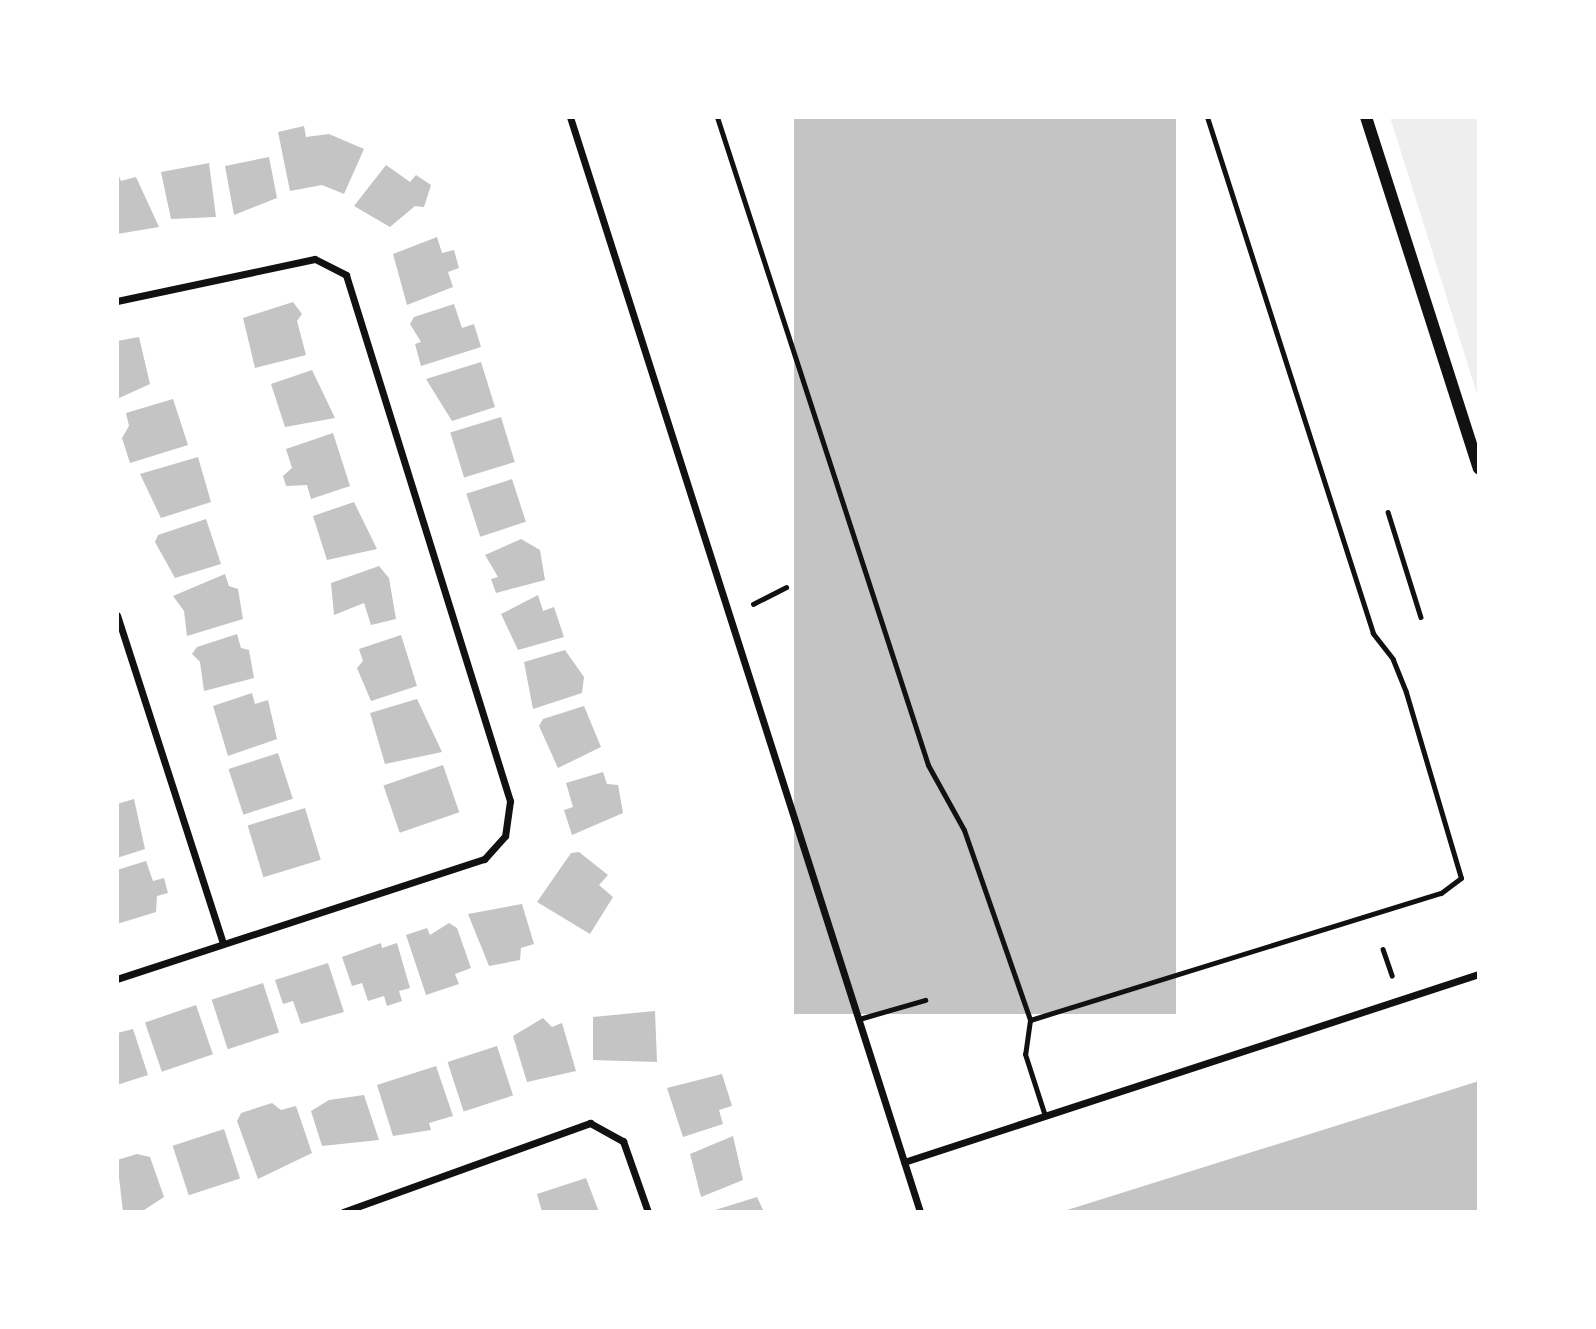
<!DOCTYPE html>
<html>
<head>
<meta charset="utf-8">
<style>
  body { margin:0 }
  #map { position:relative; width:1596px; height:1329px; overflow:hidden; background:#fff; font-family:Karla,sans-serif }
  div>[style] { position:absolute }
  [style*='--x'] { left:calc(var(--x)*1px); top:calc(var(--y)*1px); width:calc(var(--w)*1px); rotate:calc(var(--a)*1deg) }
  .green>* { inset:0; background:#eee }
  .building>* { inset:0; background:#c4c4c4; transform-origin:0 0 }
  .path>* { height:4.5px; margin:-2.25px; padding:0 2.25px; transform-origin:2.25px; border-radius:2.25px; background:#111 }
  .service>* { height:5px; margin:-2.5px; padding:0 2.5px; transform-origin:2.5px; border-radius:2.5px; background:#111 }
  .minor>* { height:7px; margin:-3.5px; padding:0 3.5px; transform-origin:3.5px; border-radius:3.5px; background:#111 }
  .tertiary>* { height:12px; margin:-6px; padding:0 6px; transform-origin:6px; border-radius:6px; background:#111 }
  span { translate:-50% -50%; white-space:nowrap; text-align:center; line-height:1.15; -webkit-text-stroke:5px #fff; paint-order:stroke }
  .frame { position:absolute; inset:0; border:119px solid #fff; pointer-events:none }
</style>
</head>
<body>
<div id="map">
  <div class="green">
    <div style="clip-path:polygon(1390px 117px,1479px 117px,1479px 400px)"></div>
  </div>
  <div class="building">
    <div style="left:794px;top:117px;width:382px;height:897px"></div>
    <div style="clip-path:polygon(304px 126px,306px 137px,329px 134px,364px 149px,344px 194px,322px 185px,290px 191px,278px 132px)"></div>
    <div style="clip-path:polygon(269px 157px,277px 198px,234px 215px,225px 166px)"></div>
    <div style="clip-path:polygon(209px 163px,216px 217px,171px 219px,161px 172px)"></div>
    <div style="clip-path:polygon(386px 165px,410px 182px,416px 175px,431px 185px,424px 207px,415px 206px,390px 227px,354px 206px)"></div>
    <div style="clip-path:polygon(117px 172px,121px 181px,136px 177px,159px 227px,117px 234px)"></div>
    <div style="clip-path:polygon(437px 237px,442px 253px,454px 250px,459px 268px,448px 272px,453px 287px,407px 305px,393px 254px)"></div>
    <div style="clip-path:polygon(293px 302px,302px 314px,297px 321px,306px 355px,255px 368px,243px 318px)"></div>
    <div style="clip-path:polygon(454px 304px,462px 328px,474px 324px,481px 347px,421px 366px,415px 344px,421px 342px,410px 324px,414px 317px)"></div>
    <div style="clip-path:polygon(139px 337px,150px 384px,117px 399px,117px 341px)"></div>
    <div style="clip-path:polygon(481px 362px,495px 407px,452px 421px,426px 379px)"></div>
    <div style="clip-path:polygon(312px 370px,335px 418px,285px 427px,271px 384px)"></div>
    <div style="clip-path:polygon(173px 399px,188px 445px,130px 463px,122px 438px,129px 426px,126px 413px)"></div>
    <div style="left:501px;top:417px;width:47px;height:53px;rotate:73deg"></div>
    <div style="clip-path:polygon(333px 433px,350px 486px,311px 499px,307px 485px,286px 486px,283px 476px,292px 468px,286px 449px)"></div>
    <div style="clip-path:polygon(198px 457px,211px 502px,161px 518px,140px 474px)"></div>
    <div style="left:512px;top:479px;width:45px;height:48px;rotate:72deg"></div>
    <div style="clip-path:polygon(354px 502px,377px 549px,327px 560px,313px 516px)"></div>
    <div style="clip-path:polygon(206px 519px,221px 564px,175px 578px,155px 542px,158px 535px)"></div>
    <div style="clip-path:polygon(521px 539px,540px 550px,545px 580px,496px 593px,491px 579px,498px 577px,485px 555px)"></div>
    <div style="clip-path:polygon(379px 566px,389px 578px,396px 619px,371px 625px,364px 603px,334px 615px,331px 583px)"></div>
    <div style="clip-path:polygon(225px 574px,229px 586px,238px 589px,243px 619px,187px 636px,184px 611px,173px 596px)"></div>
    <div style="clip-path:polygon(538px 595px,543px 611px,554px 607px,564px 637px,518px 650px,501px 614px)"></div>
    <div style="clip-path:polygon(237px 634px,241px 648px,249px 650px,254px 678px,204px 691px,200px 662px,192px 654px,197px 647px)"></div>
    <div style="clip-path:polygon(401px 635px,417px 686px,371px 701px,357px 668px,363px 661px,359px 649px)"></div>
    <div style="clip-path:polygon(565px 650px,584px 677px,582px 693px,533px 709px,524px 662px)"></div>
    <div style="clip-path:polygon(252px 693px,255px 704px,268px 700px,277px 739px,228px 756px,213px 706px)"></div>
    <div style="clip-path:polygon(417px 699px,442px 752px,385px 764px,370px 713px)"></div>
    <div style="clip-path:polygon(584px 706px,601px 747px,558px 768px,539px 726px,543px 719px)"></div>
    <div style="left:278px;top:753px;width:48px;height:52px;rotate:72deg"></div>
    <div style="left:443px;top:765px;width:50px;height:63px;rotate:71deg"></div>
    <div style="clip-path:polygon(603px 772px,607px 784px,618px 785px,623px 813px,572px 835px,564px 810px,573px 807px,566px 783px)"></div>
    <div style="clip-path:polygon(134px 799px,145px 849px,117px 858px,117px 804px)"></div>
    <div style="left:305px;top:808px;width:54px;height:60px;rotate:73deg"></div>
    <div style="clip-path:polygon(579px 852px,608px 875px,599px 885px,613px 897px,590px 934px,537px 902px,571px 853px)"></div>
    <div style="clip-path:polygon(146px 861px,153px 881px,164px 878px,168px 893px,157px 896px,156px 912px,117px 924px,117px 870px)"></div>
    <div style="clip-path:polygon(522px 904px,534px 944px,521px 948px,520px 960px,489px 966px,468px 914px)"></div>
    <div style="clip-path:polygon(449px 923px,457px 928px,471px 968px,455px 974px,459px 984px,426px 995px,406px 935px,427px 928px,430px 935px)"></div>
    <div style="clip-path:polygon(381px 943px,382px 948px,397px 943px,410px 988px,399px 991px,402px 1001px,387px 1006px,384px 996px,368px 1001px,362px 983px,352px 986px,342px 957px)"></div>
    <div style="clip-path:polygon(328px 963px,344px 1012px,301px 1024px,293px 1001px,283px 1004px,275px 980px)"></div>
    <div style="left:263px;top:983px;width:52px;height:54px;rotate:72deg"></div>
    <div style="left:196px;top:1005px;width:52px;height:54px;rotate:71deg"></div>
    <div style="clip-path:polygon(655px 1011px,657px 1062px,593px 1060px,593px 1017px)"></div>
    <div style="clip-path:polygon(543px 1018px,552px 1027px,562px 1023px,576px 1071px,527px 1082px,513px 1036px)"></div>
    <div style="clip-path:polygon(133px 1029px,148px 1075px,117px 1085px,117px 1033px)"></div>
    <div style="left:497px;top:1046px;width:52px;height:52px;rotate:72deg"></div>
    <div style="clip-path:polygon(436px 1066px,453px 1116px,429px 1123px,431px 1130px,393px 1136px,377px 1085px)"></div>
    <div style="clip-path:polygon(722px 1074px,732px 1106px,719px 1110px,723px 1124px,683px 1137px,667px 1088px)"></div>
    <div style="clip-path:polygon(1479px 1081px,1479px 1212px,1064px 1212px,1064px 1211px)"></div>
    <div style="clip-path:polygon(364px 1095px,379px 1140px,322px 1146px,311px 1111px,329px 1100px)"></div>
    <div style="clip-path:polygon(272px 1103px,281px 1110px,296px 1106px,312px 1153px,258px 1179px,237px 1121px,241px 1113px)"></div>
    <div style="left:224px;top:1129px;width:52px;height:54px;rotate:72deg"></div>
    <div style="clip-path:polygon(733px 1136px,743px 1180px,701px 1197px,690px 1154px)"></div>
    <div style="clip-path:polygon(137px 1154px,150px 1157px,164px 1197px,141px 1212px,123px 1212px,117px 1160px)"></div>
    <div style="clip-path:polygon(586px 1178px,599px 1212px,542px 1212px,537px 1194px)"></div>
    <div style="clip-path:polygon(757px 1197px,764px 1212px,712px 1212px,712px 1211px)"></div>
  </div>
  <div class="path">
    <div style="--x:1388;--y:512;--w:110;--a:72.6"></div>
    <div style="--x:753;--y:604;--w:37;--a:-27"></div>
    <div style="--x:1383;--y:949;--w:28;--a:71"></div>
  </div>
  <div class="service">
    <div style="--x:717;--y:117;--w:681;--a:71.96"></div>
    <div style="--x:928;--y:765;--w:74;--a:61"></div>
    <div style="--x:964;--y:830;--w:201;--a:70.8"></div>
    <div style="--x:1030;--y:1020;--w:34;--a:98"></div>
    <div style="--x:1025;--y:1054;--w:65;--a:72.1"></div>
    <div style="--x:859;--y:1019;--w:69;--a:-16.1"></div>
    <div style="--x:1030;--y:1020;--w:430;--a:-17.2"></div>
    <div style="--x:1441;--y:893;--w:25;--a:-37"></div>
    <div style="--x:1461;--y:878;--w:194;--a:-106.5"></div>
    <div style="--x:1406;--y:692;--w:35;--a:-112"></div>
    <div style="--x:1393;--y:659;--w:33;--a:-128"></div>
    <div style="--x:1373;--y:633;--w:542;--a:-107.83"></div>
  </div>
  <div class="minor">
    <div style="--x:570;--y:117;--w:1150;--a:72.27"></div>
    <div style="--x:117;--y:301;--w:202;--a:-12"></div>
    <div style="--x:315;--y:259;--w:35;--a:27"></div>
    <div style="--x:346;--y:275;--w:551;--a:72.68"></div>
    <div style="--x:510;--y:801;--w:35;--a:98"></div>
    <div style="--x:505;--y:836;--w:31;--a:132"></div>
    <div style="--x:484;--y:859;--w:386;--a:161.9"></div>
    <div style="--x:117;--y:615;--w:345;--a:72.1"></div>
    <div style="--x:904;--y:1162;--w:605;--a:-18.11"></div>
    <div style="--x:343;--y:1212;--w:263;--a:-19.8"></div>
    <div style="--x:590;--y:1123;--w:38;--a:29"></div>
    <div style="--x:623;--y:1141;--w:75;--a:70.6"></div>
  </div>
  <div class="tertiary">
    <div style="--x:1366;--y:117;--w:369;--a:72.2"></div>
  </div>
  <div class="frame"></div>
</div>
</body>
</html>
